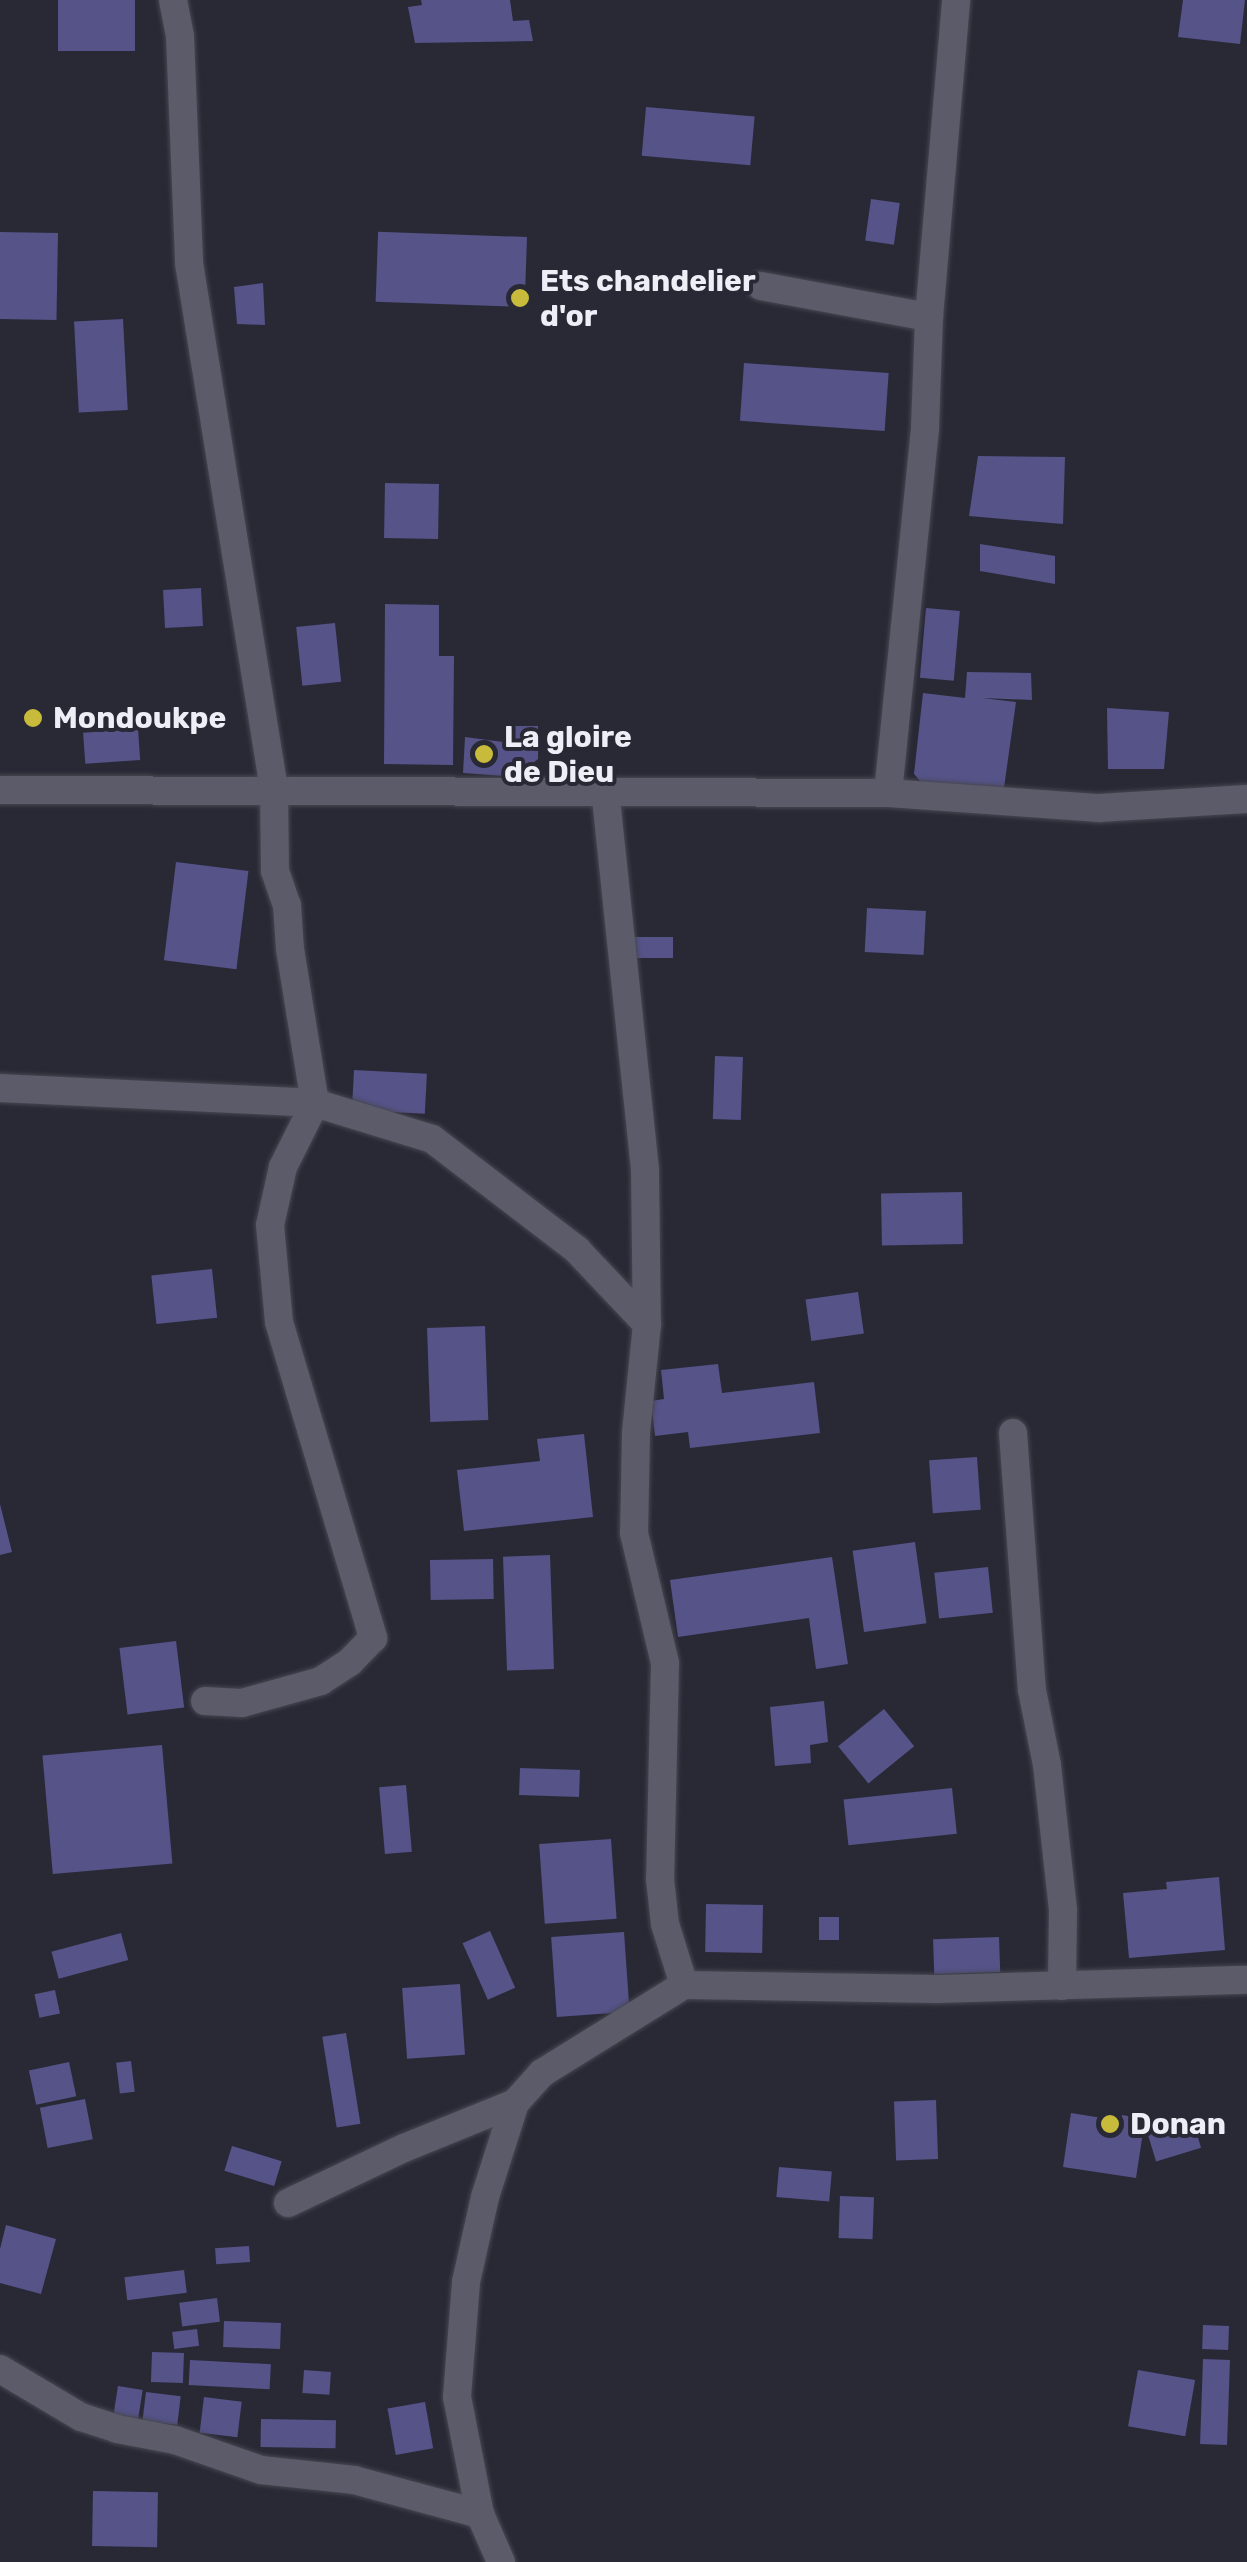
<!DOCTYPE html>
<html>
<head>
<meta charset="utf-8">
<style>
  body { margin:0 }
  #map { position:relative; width:1247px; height:2562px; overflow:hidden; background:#292936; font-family:Rubik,sans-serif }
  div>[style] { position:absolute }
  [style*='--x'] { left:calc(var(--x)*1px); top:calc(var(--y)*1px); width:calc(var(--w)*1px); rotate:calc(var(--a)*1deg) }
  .building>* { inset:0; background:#555388; transform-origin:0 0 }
  .roads { filter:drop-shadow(0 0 2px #474751) drop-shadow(0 0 2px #474751) }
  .minor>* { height:28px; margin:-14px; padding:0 14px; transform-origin:14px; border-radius:14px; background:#5b5b6a }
  .dots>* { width:28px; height:28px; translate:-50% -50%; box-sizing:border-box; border:5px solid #292936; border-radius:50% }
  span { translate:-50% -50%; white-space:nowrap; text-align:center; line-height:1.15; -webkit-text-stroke:8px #292936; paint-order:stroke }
  .poi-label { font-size:30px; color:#edeef6; font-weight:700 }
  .left { translate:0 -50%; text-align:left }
</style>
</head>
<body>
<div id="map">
  <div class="building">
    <div style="left:58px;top:0;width:77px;height:51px"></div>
    <div style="clip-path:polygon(421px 0,510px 0,513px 21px,529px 20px,533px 41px,415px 43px,408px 7px,422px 5px)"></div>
    <div style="clip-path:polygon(1183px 0,1245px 0,1240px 44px,1178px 37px)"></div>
    <div style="left:646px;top:107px;width:109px;height:49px;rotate:5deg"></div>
    <div style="left:871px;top:199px;width:29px;height:42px;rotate:8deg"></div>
    <div style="left:0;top:232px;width:58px;height:87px;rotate:1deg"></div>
    <div style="left:527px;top:237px;width:70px;height:149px;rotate:92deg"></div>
    <div style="clip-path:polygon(263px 283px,265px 325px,237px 324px,234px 287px)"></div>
    <div style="left:123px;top:319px;width:91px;height:49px;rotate:87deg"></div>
    <div style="left:744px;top:363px;width:145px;height:58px;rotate:4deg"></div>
    <div style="clip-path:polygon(978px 456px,1065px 457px,1063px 524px,969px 516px)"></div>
    <div style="left:385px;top:483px;width:54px;height:55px;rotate:1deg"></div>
    <div style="clip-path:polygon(980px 544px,1055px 556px,1055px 584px,980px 571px)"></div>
    <div style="left:201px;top:588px;width:38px;height:38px;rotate:87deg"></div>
    <div style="clip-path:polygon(385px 604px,439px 605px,439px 656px,454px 656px,453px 765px,384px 764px)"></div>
    <div style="left:926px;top:608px;width:34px;height:70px;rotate:5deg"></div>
    <div style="left:335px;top:623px;width:59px;height:39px;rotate:84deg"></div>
    <div style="clip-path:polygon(967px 672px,1031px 673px,1032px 700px,982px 698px,1016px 702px,1003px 795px,929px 791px,914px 774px,923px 693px,965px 698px)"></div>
    <div style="clip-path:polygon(1107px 708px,1169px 712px,1164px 769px,1108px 769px)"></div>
    <div style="clip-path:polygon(504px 726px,538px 726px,538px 759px,515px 777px,463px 773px,465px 737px,503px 742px)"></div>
    <div style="left:138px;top:729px;width:31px;height:55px;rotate:86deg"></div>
    <div style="left:176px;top:862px;width:73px;height:99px;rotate:7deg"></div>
    <div style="left:867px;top:908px;width:59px;height:44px;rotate:3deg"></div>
    <div style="left:673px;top:937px;width:21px;height:41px;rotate:90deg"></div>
    <div style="left:715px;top:1056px;width:28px;height:63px;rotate:2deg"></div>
    <div style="left:354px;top:1070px;width:73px;height:40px;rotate:3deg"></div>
    <div style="left:962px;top:1192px;width:52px;height:81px;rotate:89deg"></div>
    <div style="left:212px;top:1269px;width:49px;height:61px;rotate:84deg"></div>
    <div style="left:858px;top:1292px;width:42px;height:53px;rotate:82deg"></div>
    <div style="left:485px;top:1326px;width:94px;height:58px;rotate:88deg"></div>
    <div style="clip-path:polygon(718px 1364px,722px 1393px,814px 1382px,820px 1433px,690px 1448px,688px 1432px,655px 1436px,651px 1401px,664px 1399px,661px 1370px)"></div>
    <div style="clip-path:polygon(584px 1434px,593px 1517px,464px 1531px,457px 1470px,540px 1461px,537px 1439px)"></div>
    <div style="left:977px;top:1457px;width:53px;height:48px;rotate:86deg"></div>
    <div style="clip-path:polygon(0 1504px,12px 1552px,0 1555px)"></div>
    <div style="left:915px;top:1542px;width:82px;height:63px;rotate:82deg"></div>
    <div style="left:550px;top:1555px;width:114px;height:47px;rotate:88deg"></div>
    <div style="clip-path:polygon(832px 1557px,848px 1664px,816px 1669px,809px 1618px,678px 1637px,670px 1580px)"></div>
    <div style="left:493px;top:1559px;width:40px;height:63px;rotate:89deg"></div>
    <div style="left:988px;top:1567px;width:46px;height:54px;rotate:84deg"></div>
    <div style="left:176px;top:1641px;width:67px;height:57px;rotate:83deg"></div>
    <div style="clip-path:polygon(824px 1701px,828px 1742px,810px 1745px,811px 1763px,775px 1766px,770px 1707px)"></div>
    <div style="left:884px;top:1709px;width:48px;height:59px;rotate:51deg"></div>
    <div style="left:162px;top:1745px;width:119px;height:120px;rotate:85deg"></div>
    <div style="left:520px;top:1768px;width:60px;height:27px;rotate:2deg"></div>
    <div style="left:406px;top:1785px;width:67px;height:27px;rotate:85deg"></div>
    <div style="left:952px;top:1788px;width:46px;height:109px;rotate:84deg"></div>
    <div style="left:611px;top:1839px;width:80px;height:72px;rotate:86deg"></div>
    <div style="clip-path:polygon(1219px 1877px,1225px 1950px,1129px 1958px,1123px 1893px,1167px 1889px,1166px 1882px)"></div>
    <div style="left:706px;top:1904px;width:57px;height:48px;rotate:1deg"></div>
    <div style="left:839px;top:1917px;width:23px;height:20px;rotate:90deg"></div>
    <div style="left:490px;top:1931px;width:62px;height:30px;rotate:66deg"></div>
    <div style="left:624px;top:1932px;width:80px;height:73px;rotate:86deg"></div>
    <div style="left:121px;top:1933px;width:28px;height:72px;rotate:75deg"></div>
    <div style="left:999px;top:1937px;width:35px;height:66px;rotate:88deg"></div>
    <div style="left:460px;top:1984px;width:71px;height:58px;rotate:86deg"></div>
    <div style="left:55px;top:1990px;width:24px;height:21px;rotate:78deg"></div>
    <div style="left:346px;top:2033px;width:92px;height:24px;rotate:81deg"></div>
    <div style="left:131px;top:2061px;width:31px;height:15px;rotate:83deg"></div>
    <div style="left:69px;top:2062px;width:35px;height:41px;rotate:78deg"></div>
    <div style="left:85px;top:2099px;width:41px;height:46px;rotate:79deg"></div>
    <div style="left:936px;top:2100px;width:59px;height:42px;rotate:88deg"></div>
    <div style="clip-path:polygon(1071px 2113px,1121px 2121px,1122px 2115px,1145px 2119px,1136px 2178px,1063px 2167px)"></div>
    <div style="left:1192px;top:2118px;width:31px;height:47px;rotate:73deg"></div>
    <div style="left:232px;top:2146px;width:52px;height:26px;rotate:17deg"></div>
    <div style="left:779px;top:2167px;width:53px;height:30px;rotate:5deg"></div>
    <div style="left:840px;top:2196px;width:34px;height:42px;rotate:2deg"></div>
    <div style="clip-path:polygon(6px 2225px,56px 2239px,41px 2294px,0 2283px,0 2249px)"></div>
    <div style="left:249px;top:2246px;width:16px;height:34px;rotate:86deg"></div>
    <div style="left:184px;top:2270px;width:23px;height:60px;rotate:83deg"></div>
    <div style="left:217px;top:2298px;width:24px;height:38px;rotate:83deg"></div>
    <div style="left:224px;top:2321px;width:57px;height:26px;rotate:2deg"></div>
    <div style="left:1203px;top:2325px;width:26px;height:24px;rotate:2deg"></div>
    <div style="left:197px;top:2329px;width:17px;height:25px;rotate:83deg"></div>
    <div style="left:152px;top:2352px;width:32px;height:30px;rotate:2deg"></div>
    <div style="left:1203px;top:2359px;width:27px;height:85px;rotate:2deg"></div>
    <div style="left:190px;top:2360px;width:81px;height:25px;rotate:3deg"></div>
    <div style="left:304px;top:2370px;width:27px;height:23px;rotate:4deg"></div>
    <div style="left:1138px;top:2370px;width:58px;height:57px;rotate:10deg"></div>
    <div style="left:118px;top:2386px;width:25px;height:30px;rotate:9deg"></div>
    <div style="left:146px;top:2392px;width:35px;height:29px;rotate:7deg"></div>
    <div style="left:204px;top:2397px;width:38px;height:36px;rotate:7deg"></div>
    <div style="left:425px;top:2402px;width:47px;height:38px;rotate:80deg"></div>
    <div style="left:261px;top:2419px;width:75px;height:28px;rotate:1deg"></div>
    <div style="left:93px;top:2491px;width:65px;height:55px;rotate:1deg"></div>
  </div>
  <div class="roads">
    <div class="minor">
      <div style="--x:173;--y:0;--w:37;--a:79"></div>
      <div style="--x:180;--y:36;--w:227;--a:87.7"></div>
      <div style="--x:189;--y:263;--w:533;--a:80.82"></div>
      <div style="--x:274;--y:789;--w:82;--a:89.3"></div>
      <div style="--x:275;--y:871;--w:36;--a:71"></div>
      <div style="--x:287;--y:905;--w:44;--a:86.1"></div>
      <div style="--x:290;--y:949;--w:156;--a:80.8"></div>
      <div style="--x:315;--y:1103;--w:72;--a:116.6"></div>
      <div style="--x:283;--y:1167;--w:59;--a:102.6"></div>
      <div style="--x:270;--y:1225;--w:97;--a:84.7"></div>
      <div style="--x:279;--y:1322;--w:330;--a:73.4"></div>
      <div style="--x:373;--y:1638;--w:33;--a:134"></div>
      <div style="--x:350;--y:1662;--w:35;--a:147"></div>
      <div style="--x:321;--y:1681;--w:82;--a:164.4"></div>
      <div style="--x:242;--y:1703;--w:37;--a:-177"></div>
      <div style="--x:761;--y:286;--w:171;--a:10.5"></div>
      <div style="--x:605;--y:789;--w:384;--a:84"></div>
      <div style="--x:645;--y:1171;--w:153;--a:89.3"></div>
      <div style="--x:647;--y:1324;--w:110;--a:95.8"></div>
      <div style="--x:636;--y:1433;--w:100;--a:91.1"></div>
      <div style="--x:634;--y:1533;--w:134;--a:76.6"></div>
      <div style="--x:665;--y:1663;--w:216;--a:91.3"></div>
      <div style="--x:660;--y:1879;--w:45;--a:83.7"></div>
      <div style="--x:665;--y:1924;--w:64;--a:72.7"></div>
      <div style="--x:0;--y:790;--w:888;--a:0.19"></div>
      <div style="--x:888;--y:793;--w:212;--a:4.1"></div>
      <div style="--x:1099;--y:808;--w:148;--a:-3.5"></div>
      <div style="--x:888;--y:793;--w:368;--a:-84.2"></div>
      <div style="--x:925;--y:427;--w:110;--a:-87.9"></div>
      <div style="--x:929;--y:317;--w:318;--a:-85.1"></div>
      <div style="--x:0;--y:1088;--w:315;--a:2.7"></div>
      <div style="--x:315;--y:1103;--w:122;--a:17.1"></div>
      <div style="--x:432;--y:1139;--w:183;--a:37.4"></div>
      <div style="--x:577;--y:1250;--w:102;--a:46.6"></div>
      <div style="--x:1013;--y:1433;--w:258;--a:85.8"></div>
      <div style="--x:1032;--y:1690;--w:76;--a:78.7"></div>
      <div style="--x:1047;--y:1765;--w:146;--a:83.7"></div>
      <div style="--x:1063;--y:1910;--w:76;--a:90.8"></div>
      <div style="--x:288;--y:2203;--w:128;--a:-25.4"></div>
      <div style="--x:404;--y:2148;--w:120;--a:-22.1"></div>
      <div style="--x:515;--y:2103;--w:40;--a:-48"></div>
      <div style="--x:542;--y:2073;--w:167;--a:-31.8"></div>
      <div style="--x:684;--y:1985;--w:253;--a:0.9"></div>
      <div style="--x:937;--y:1989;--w:310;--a:-1.7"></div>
      <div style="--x:0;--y:2369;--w:94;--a:30.7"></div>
      <div style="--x:81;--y:2417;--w:38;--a:18"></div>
      <div style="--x:117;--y:2429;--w:59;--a:10.7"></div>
      <div style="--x:175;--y:2440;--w:91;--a:19.2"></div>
      <div style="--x:261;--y:2470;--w:94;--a:6.1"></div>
      <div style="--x:354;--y:2480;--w:131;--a:15.1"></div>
      <div style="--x:501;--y:2562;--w:52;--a:-113.6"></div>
      <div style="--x:480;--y:2514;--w:119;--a:-101.1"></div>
      <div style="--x:457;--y:2397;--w:115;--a:-85.5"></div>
      <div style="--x:466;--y:2282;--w:87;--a:-77.4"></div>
      <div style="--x:485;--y:2197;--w:99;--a:-72.3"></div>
    </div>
  </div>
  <div class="dots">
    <div style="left:520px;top:298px;background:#c8bb3b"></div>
    <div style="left:33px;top:718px;background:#c8bb3b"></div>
    <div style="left:484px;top:754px;background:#c8bb3b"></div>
    <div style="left:1110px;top:2124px;background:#c8bb3b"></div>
  </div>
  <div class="poi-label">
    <span class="left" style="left:540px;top:298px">Ets chandelier<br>d'or</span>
    <span class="left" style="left:53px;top:718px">Mondoukpe</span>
    <span class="left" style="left:504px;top:754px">La gloire<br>de Dieu</span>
    <span class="left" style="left:1130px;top:2124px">Donan</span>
  </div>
</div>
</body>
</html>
